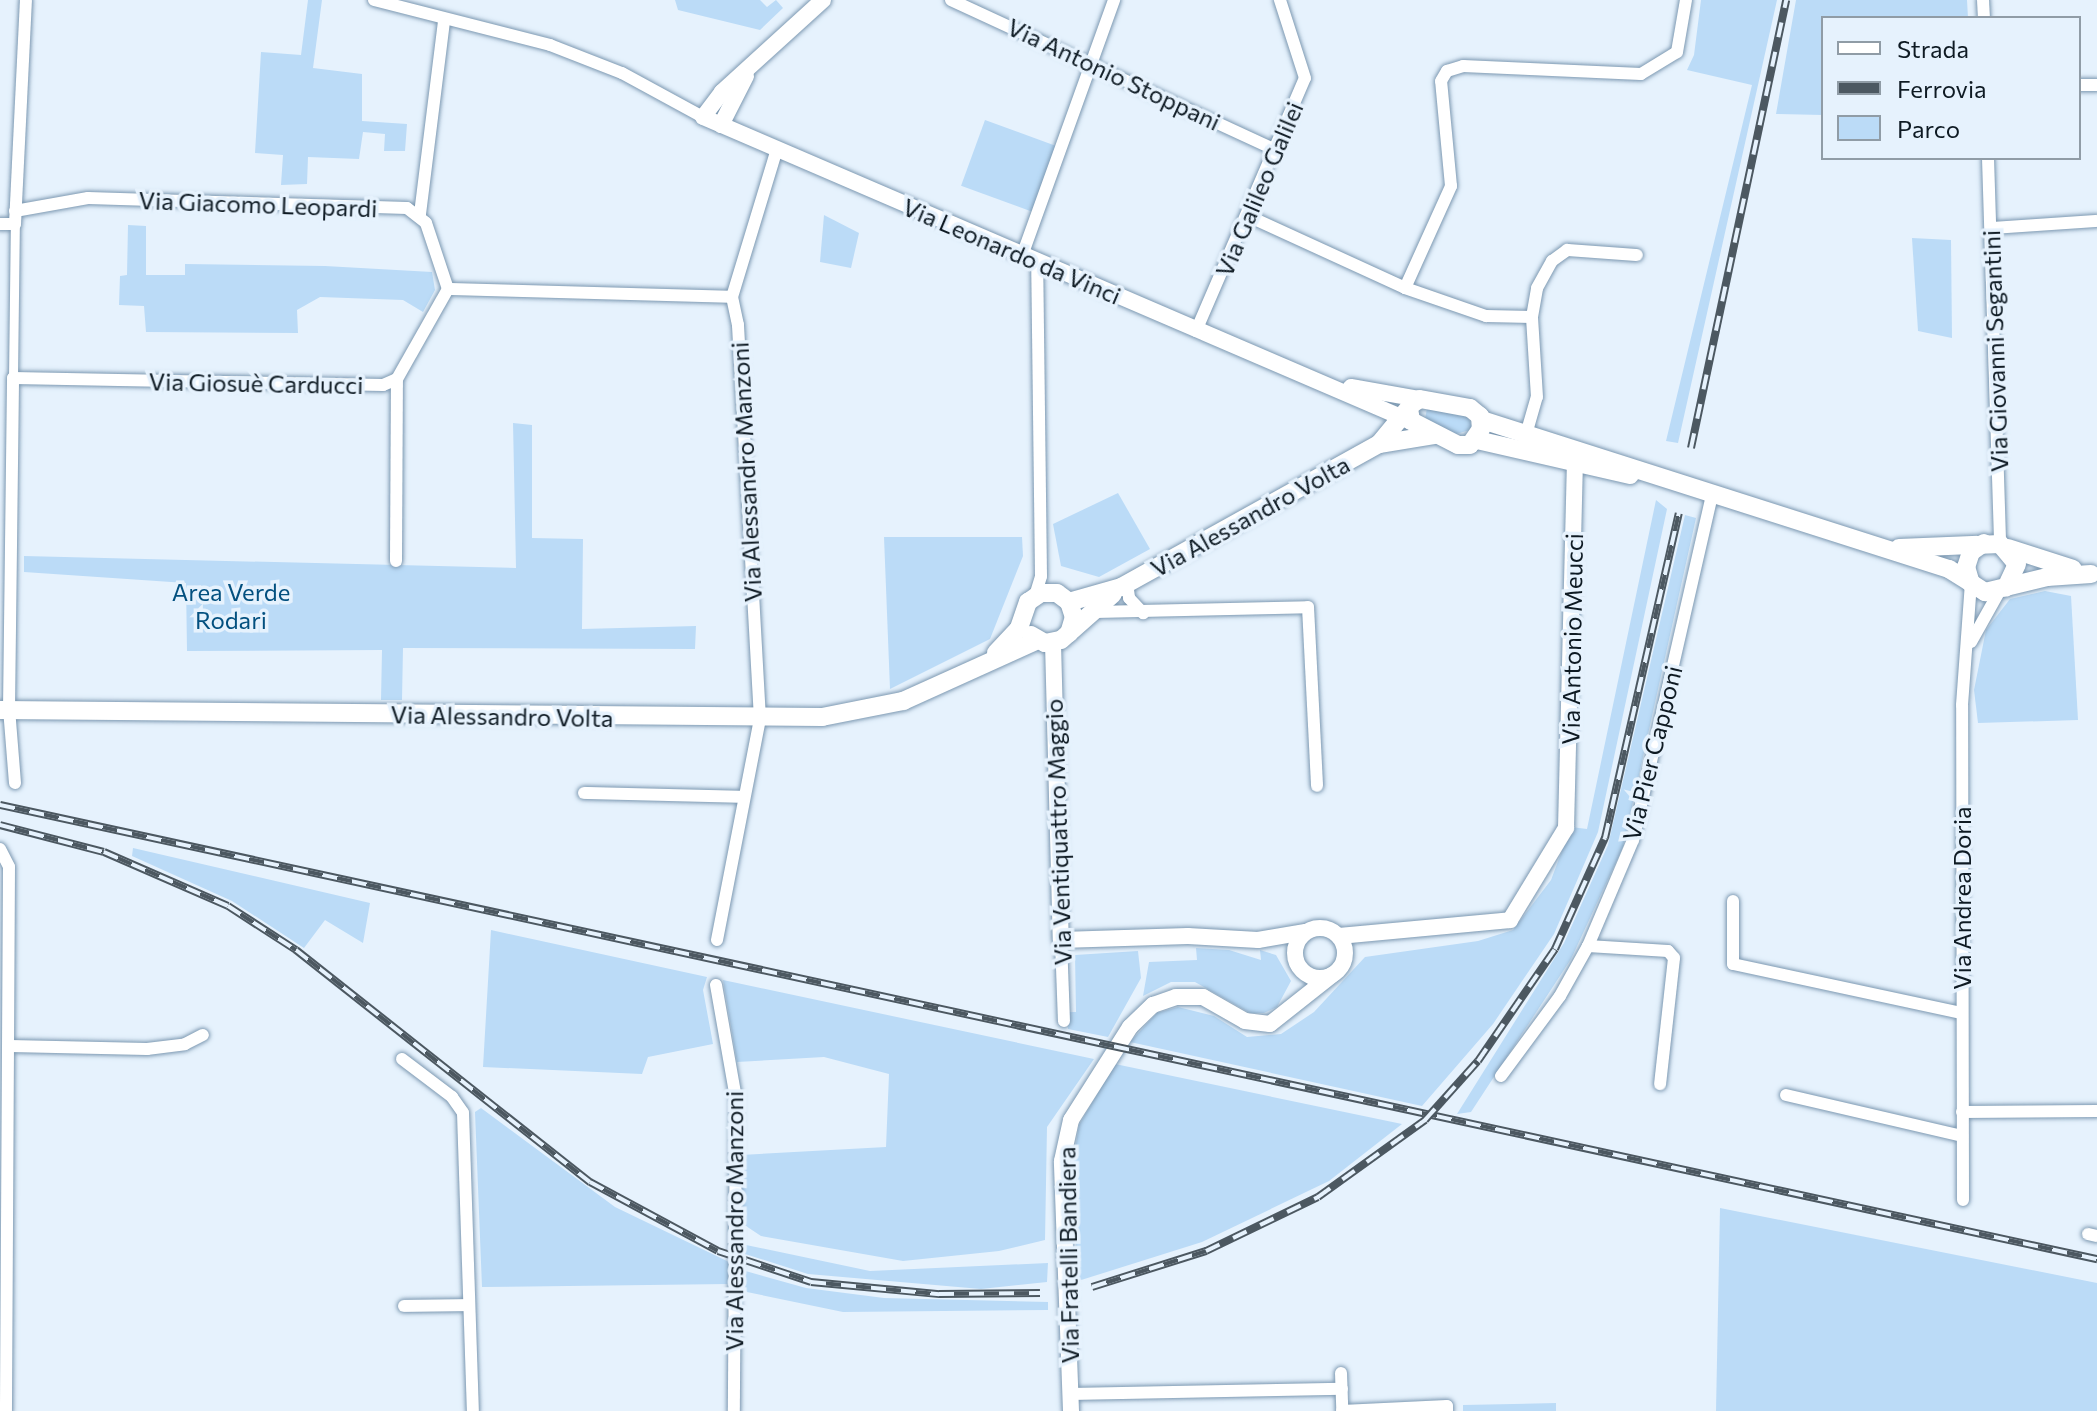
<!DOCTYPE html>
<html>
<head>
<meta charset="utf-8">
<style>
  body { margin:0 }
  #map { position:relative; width:2097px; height:1411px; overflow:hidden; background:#e6f2fd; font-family:Commissioner,sans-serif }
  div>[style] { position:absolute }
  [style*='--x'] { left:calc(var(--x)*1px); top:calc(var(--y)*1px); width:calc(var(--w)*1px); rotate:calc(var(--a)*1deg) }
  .green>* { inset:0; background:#bbdbf7; transform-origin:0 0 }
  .roads { filter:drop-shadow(0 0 2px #7c98b1) drop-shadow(0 0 2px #7c98b1) }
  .pedestrian>* { height:9px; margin:-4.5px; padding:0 4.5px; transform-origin:4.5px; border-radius:4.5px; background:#fff }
  .minor>* { height:12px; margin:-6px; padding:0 6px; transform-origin:6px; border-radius:6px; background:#fff }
  .tertiary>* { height:16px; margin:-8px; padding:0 8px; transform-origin:8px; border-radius:8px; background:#fff }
  .tertiary>.ring { margin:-8px; padding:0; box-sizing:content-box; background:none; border:16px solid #fff; border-radius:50% }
  .secondary>* { height:18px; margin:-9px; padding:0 9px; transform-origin:9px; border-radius:9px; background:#fff }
  .rail>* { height:8px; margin-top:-4px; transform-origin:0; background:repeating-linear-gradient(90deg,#e6f2fd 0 15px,#4c5861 0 30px); box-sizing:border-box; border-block:2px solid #4c5861 }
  span { translate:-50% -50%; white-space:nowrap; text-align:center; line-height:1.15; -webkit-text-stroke:7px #e6f2fd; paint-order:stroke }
  .street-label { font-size:24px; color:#0e1a23 }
  .park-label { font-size:24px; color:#03507f }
  .legend { position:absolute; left:1821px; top:16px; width:260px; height:144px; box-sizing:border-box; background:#e6f2fd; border:2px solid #909ca6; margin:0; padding:10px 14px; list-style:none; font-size:24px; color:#0e1a23 }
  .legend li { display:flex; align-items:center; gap:16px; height:40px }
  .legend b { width:40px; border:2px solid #909ca6 }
</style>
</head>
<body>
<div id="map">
  <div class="green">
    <div style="clip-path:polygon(308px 0,322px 0,313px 68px,362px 74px,362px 121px,407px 124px,405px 151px,384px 151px,385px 134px,363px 132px,359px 159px,308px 157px,307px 184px,281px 185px,283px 155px,255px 153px,261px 52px,301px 55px)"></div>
    <div style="clip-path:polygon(675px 0,760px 0,767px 7px,776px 0,783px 8px,760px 30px,678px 10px)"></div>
    <div style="clip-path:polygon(1701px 0,1777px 0,1678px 443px,1666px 441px,1752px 85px,1687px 70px,1694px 55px)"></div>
    <div style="clip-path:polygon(1796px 0,1967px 0,1968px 18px,1823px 18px,1823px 115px,1776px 114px)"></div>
    <div style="left:985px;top:120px;width:75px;height:70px;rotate:20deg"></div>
    <div style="clip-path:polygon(824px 215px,859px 233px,851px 268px,820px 262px)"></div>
    <div style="clip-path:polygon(128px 225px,146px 226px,146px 275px,185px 275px,185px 264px,325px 266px,432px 272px,435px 290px,423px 312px,403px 300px,320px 297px,297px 310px,298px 333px,146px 332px,144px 306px,119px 305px,120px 276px,127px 275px)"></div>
    <div style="clip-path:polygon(1912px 238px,1951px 240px,1952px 338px,1918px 331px)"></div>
    <div style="clip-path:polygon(1427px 408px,1468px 417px,1473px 429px,1453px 435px,1425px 420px)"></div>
    <div style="clip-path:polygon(513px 423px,532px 425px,532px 538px,583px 539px,582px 629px,696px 626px,695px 649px,403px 648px,402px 700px,381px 700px,382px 650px,187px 651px,186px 583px,24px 572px,24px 556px,516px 568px)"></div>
    <div style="clip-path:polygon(1118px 493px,1150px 549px,1099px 577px,1061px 566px,1053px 524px)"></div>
    <div style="clip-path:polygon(1656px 500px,1667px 509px,1598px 832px,1554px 934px,1493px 1024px,1422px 1106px,1130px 1042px,1157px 1013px,1178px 1007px,1214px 1016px,1247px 1037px,1281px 1034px,1314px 1012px,1365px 957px,1478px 941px,1513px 930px,1551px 880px,1571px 827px,1587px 829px)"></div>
    <div style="clip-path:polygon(1685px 515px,1696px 518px,1623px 847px,1571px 959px,1471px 1112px,1457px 1114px,1564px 943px,1608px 845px)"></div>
    <div style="clip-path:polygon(884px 537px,1022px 537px,1023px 556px,990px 639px,890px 689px)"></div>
    <div style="clip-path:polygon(2045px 591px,2071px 596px,2078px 720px,1978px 723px,1974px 690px,1986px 630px,2010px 599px)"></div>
    <div style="clip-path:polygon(133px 848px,370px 903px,363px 943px,325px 920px,304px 948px,232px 901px,132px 856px)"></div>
    <div style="clip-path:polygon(491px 930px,707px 977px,703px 990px,713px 1044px,648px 1057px,642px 1074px,483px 1067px)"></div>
    <div style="clip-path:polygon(1196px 948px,1229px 950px,1261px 960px,1260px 950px,1276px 955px,1291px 981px,1277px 1007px,1264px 1013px,1250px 1013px,1195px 982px,1171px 982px,1143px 996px,1149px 962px,1197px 960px)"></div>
    <div style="clip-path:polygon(1138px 951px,1141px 978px,1108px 1037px,1068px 1029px,1067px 1012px,1076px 1012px,1075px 955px)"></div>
    <div style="clip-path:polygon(723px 980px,1094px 1059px,1047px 1127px,1045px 1240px,999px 1251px,903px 1261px,761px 1236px,743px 1224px,741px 1155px,886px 1147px,889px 1074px,824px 1057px,737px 1062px)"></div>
    <div style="clip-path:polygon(1115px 1064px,1402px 1124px,1329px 1181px,1202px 1242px,1078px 1281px,1072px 1168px,1079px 1125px)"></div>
    <div style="clip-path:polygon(481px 1108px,615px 1207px,729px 1262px,728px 1284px,482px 1287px,475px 1112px)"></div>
    <div style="clip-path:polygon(1720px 1208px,2097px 1283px,2097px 1411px,1716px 1411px)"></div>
    <div style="clip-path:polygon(746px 1245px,870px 1271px,1048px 1263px,1047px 1282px,981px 1289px,808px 1274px,742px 1253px)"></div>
    <div style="clip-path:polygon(742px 1270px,806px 1288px,884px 1298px,1048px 1302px,1048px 1310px,843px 1312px,742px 1291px)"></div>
    <div style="clip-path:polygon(1556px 1403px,1556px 1411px,1463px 1411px,1463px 1405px)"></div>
  </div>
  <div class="roads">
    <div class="pedestrian">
      <div style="--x:13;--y:378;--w:154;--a:-89.3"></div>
    </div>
    <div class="minor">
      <div style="--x:374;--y:0;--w:182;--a:14.3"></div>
      <div style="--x:550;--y:45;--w:77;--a:21.3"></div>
      <div style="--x:622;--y:73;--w:92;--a:28.5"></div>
      <div style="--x:951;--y:0;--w:358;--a:24.8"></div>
      <div style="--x:1983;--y:0;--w:18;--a:87"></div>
      <div style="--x:2079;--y:85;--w:18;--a:0"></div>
      <div style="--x:1988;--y:158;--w:386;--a:88.2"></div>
      <div style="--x:15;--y:211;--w:74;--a:-10.1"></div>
      <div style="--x:88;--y:198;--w:319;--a:1.8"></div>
      <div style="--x:407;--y:208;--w:24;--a:38"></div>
      <div style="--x:426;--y:223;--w:70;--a:71.6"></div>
      <div style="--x:420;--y:214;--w:195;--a:-82.9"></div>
      <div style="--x:1248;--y:216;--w:173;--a:24.6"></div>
      <div style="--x:1405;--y:288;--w:86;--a:19.1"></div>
      <div style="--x:1486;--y:316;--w:46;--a:1.2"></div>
      <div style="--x:0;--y:224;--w:15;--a:0"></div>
      <div style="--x:15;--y:224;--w:224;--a:-87.2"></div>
      <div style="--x:1991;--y:228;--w:106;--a:-3.8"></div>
      <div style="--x:1023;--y:253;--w:269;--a:-70.2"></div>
      <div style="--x:1405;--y:288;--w:112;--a:-65.7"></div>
      <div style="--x:1451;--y:186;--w:105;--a:-95.4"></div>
      <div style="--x:1441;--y:81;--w:12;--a:-59"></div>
      <div style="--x:1447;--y:71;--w:17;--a:-17"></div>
      <div style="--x:1463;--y:66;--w:178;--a:2.6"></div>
      <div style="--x:1641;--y:74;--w:42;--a:-31.4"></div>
      <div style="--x:1677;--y:52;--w:53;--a:-80.2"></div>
      <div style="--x:448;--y:289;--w:284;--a:1.6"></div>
      <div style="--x:1196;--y:331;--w:275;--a:-66.7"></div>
      <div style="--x:1305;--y:78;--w:82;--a:-107.8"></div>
      <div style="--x:1527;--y:431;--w:35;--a:-74"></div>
      <div style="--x:1537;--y:397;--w:80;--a:-93.6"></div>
      <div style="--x:1532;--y:317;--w:29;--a:-80"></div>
      <div style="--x:1537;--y:288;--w:31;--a:-61"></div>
      <div style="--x:1552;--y:261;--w:19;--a:-36"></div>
      <div style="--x:1567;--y:250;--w:70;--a:4.1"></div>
      <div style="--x:396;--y:561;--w:182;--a:-89.7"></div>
      <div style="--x:1127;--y:583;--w:15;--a:82"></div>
      <div style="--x:1129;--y:598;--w:21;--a:47"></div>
      <div style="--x:1035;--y:596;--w:21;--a:-73"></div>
      <div style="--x:1041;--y:576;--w:317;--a:-90.7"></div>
      <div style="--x:1095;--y:612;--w:213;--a:-1.3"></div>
      <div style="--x:1308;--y:607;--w:179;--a:87.1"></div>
      <div style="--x:1971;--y:642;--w:57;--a:-60.8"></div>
      <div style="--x:15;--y:783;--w:74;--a:-94.6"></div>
      <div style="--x:9;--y:709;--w:331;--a:-89.3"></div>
      <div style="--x:13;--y:378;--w:370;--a:1.1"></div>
      <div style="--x:383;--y:385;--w:15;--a:-23"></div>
      <div style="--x:397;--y:379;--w:103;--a:-60.5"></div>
      <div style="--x:584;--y:793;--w:159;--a:1.4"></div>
      <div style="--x:0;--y:849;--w:20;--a:63"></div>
      <div style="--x:9;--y:867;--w:544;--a:90.32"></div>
      <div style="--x:1733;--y:901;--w:63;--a:90"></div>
      <div style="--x:1733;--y:964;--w:234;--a:12.1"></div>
      <div style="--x:717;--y:940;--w:225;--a:-79"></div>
      <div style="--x:760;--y:719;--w:395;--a:-93.2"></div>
      <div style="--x:738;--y:325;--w:29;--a:-102"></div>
      <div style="--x:732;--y:297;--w:152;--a:-73.1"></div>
      <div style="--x:1061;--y:940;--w:81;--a:87.9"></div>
      <div style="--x:1588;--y:946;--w:80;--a:3.6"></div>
      <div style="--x:1668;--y:951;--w:9;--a:49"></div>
      <div style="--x:1674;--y:958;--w:127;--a:96.3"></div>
      <div style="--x:716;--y:985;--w:116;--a:80"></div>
      <div style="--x:736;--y:1099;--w:312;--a:90.4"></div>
      <div style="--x:10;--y:1046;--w:137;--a:1.3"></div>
      <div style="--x:147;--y:1049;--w:38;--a:-7"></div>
      <div style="--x:185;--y:1044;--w:20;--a:-27"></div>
      <div style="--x:402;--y:1059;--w:63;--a:37.2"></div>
      <div style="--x:452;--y:1097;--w:19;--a:55"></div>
      <div style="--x:463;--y:1113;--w:298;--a:88.1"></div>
      <div style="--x:1501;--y:1076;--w:99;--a:-53.6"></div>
      <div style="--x:1560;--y:996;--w:57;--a:-60.8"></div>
      <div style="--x:1588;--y:946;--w:115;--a:-67"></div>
      <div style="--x:1633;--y:840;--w:355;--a:-77.1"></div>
      <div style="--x:1786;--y:1095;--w:181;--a:13.1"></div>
      <div style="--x:1962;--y:1112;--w:135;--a:-0.4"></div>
      <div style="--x:1963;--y:1200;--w:495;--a:-90.1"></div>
      <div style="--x:1962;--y:705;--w:122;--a:-85.8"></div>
      <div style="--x:2088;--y:1234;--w:9;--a:13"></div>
      <div style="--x:404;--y:1306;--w:64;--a:-0.9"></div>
      <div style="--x:1341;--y:1373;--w:38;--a:88"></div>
      <div style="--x:1070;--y:1394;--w:272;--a:-1.1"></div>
      <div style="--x:1342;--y:1411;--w:105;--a:-2.7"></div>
      <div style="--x:1447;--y:1406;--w:5;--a:90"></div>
    </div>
    <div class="tertiary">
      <div style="--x:823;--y:0;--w:137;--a:137.7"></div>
      <div style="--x:722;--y:92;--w:31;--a:127"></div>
      <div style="--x:703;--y:117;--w:770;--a:23.27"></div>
      <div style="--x:721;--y:125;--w:55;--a:-63"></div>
      <div style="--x:1351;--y:387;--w:70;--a:9.9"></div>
      <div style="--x:1053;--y:643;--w:297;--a:88.5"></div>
      <div style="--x:1061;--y:940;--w:127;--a:-1.8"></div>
      <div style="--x:1188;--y:936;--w:70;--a:3.3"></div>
      <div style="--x:1258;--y:940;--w:48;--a:-9.7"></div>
      <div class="ring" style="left:1295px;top:928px;width:34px;height:34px"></div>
      <div style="--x:1339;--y:936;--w:172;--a:-5.3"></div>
      <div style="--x:1510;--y:920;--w:108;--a:-58.7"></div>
      <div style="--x:1566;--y:828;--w:365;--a:-88.6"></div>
      <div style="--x:1071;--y:1411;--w:250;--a:-92.1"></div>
      <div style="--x:1062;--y:1161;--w:42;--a:-77.6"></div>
      <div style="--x:1071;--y:1120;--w:110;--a:-57.6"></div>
      <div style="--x:1130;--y:1027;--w:32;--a:-44"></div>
      <div style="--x:1153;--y:1005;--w:24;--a:-19"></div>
      <div style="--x:1176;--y:997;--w:27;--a:0"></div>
      <div style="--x:1203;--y:997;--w:48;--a:29.7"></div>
      <div style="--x:1245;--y:1021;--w:25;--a:7"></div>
      <div style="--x:1270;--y:1024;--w:79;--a:-38.3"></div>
    </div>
    <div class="secondary">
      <div style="--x:1482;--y:420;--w:490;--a:17.7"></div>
      <div style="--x:1949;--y:569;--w:26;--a:32"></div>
      <div style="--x:1477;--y:440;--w:157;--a:12.9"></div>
      <div style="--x:1379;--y:444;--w:52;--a:-50.5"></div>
      <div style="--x:1412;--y:404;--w:9;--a:-32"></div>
      <div style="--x:1420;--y:399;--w:51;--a:10.2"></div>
      <div style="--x:1470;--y:408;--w:13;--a:39"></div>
      <div style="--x:1480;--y:416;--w:13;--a:86"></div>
      <div style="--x:1481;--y:429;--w:19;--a:125"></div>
      <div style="--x:1470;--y:445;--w:12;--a:180"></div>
      <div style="--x:1458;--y:445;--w:53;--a:-152.9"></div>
      <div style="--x:1411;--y:421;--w:12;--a:-99"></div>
      <div style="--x:1984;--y:543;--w:16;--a:145"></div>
      <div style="--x:1971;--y:552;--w:16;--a:108"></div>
      <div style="--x:1966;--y:567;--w:17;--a:73"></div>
      <div style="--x:1971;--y:583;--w:17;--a:33"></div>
      <div style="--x:1985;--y:592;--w:64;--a:-13.6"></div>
      <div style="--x:2047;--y:577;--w:44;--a:-3.9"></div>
      <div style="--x:1899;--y:548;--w:101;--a:-2.3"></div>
      <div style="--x:2000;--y:544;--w:26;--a:50"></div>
      <div style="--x:2017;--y:564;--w:26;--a:115"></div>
      <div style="--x:2008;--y:548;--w:68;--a:17.9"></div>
      <div style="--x:1069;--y:602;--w:54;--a:-16.1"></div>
      <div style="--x:1121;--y:587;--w:295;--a:-29"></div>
      <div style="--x:1379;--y:444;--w:57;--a:-9.1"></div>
      <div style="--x:1031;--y:635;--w:16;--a:30"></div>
      <div style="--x:1045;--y:643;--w:16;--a:-11"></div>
      <div style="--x:1061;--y:640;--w:69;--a:-41.5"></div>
      <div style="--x:996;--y:653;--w:34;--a:-47"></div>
      <div style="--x:1019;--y:628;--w:28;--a:-71"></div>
      <div style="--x:1028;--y:602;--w:16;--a:-35"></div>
      <div style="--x:1041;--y:593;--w:16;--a:0"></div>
      <div style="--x:1057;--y:593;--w:15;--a:37"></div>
      <div style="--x:1069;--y:602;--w:16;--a:72"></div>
      <div style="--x:1074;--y:617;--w:17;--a:107"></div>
      <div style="--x:0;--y:710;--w:822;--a:0.49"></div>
      <div style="--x:822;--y:717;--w:83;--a:-11.2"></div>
      <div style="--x:903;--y:701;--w:148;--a:-24.3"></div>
    </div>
  </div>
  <div class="rail">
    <div style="--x:1691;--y:448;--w:458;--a:-78"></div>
    <div style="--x:0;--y:805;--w:2146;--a:12.22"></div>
    <div style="--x:0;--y:825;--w:107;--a:14.6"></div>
    <div style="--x:104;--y:852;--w:135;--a:23.5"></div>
    <div style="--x:228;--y:906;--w:81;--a:32.9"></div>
    <div style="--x:296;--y:950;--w:375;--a:38.3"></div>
    <div style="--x:590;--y:1182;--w:145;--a:28.3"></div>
    <div style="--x:718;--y:1251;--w:98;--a:18.4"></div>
    <div style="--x:811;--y:1282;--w:129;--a:5.4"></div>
    <div style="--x:939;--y:1294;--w:101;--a:-0.6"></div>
    <div style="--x:1092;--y:1287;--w:120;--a:-17.5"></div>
    <div style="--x:1206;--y:1251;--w:124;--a:-25.7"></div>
    <div style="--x:1318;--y:1197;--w:132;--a:-35.7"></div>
    <div style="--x:1425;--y:1120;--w:79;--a:-48.1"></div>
    <div style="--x:1478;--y:1061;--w:136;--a:-55.5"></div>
    <div style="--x:1555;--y:949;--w:122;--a:-65.8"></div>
    <div style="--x:1605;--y:838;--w:333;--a:-77.2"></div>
  </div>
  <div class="street-label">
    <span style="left:1114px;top:74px;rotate:25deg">Via Antonio Stoppani</span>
    <span style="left:1259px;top:189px;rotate:-67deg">Via Galileo Galilei</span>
    <span style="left:258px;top:204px;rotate:2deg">Via Giacomo Leopardi</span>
    <span style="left:1012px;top:251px;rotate:23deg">Via Leonardo da Vinci</span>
    <span style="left:1995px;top:351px;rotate:-92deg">Via Giovanni Segantini</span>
    <span style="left:256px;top:383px;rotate:1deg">Via Giosuè Carducci</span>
    <span style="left:746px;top:472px;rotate:-93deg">Via Alessandro Manzoni</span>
    <span style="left:1250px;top:516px;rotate:-29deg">Via Alessandro Volta</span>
    <span style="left:1572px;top:639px;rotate:-89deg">Via Antonio Meucci</span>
    <span style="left:502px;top:716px;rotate:1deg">Via Alessandro Volta</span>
    <span style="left:1652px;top:753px;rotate:-76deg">Via Pier Capponi</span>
    <span style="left:1058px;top:832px;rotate:-92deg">Via Ventiquattro Maggio</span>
    <span style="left:1962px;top:898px;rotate:-90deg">Via Andrea Doria</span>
    <span style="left:734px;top:1221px;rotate:-90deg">Via Alessandro Manzoni</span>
    <span style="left:1068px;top:1255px;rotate:-91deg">Via Fratelli Bandiera</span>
  </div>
  <div class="park-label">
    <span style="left:231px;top:606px">Area Verde<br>Rodari</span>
  </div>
  <ul class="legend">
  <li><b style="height:10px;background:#fff"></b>Strada</li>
  <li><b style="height:10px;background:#4c5861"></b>Ferrovia</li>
  <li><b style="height:22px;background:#bbdbf7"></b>Parco</li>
  </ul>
</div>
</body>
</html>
